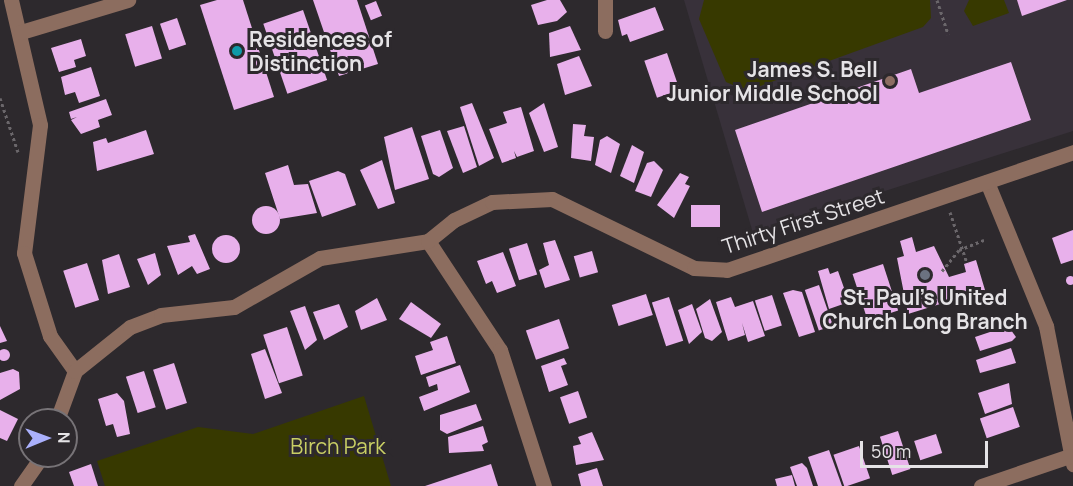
<!DOCTYPE html>
<html>
<head>
<meta charset="utf-8">
<style>
  body { margin:0 }
  #map { position:relative; width:1073px; height:486px; overflow:hidden; background:#2d292d; font-family:Manrope,sans-serif }
  div>[style] { position:absolute }
  [style*='--x'] { left:calc(var(--x)*1px); top:calc(var(--y)*1px); width:calc(var(--w)*1px); rotate:calc(var(--a)*1deg) }
  .built>* { inset:0; background:#38313a }
  .green>* { inset:0; background:#373900 }
  .building>* { inset:0; background:#e8b0eb; transform-origin:0 0 }
  .round { border-radius:50% }
  .path>* { height:3px; margin-top:-1.5px; transform-origin:0; background:repeating-linear-gradient(90deg,#6b676b 0 3px,transparent 0 6px) }
  .minor>* { height:15px; margin:-7.5px; padding:0 7.5px; transform-origin:7.5px; border-radius:7.5px; background:#8c6d5f }
  .dots>* { width:16px; height:16px; translate:-50% -50%; box-sizing:border-box; border:3px solid #2d292d; border-radius:50% }
  span { translate:-50% -50%; white-space:nowrap; text-align:center; line-height:1.15; -webkit-text-stroke:6px #2d292d; paint-order:stroke }
  .poi-label { font-size:21px; color:#e5e3e6; font-weight:700 }
  .left { translate:0 -50%; text-align:left }
  .right { translate:-100% -50%; text-align:right }
  .street-label { font-size:21px; color:#e5e3e6 }
  .park-label { font-size:21px; color:#c9cf64 }
  .north { position:absolute; left:18px; top:408px; width:60px; height:60px; box-sizing:border-box; background:#2d292d; border:2px solid #777377; border-radius:50%; rotate:89deg; font-size:16px; font-weight:700; line-height:24px; text-align:center; color:#e5e3e6 }
  .north::after { content:''; display:block; margin:auto; width:21px; height:27px; background:#aab0fc; clip-path:polygon(50% 0,100% 100%,50% 72%,0 100%) }
  .scale { position:absolute; left:860px; top:441px; width:128px; height:27px; box-sizing:border-box; border:3px solid #e5e3e6; border-top:0; padding-left:8px; font-size:18px; line-height:21px; white-space:nowrap; color:#e5e3e6; -webkit-text-stroke:4px #2d292d; paint-order:stroke }
</style>
</head>
<body>
<div id="map">
  <div class="built">
    <div style="clip-path:polygon(684px 0,1073px 0,1073px 131px,753px 233px)"></div>
  </div>
  <div class="green">
    <div style="clip-path:polygon(704px 0,930px 0,931px 18px,923px 27px,752px 89px,740px 88px,726px 82px,699px 19px)"></div>
    <div style="clip-path:polygon(969px 0,1004px 0,1009px 13px,973px 26px,964px 11px)"></div>
    <div style="clip-path:polygon(364px 396px,391px 486px,105px 486px,97px 461px,198px 427px,253px 434px)"></div>
  </div>
  <div class="building">
    <div style="clip-path:polygon(217px 0,243px 0,274px 97px,234px 110px,200px 5px)"></div>
    <div style="clip-path:polygon(313px 0,357px 0,378px 64px,339px 76px)"></div>
    <div style="clip-path:polygon(547px 0,560px 0,567px 12px,557px 21px,538px 25px,531px 5px)"></div>
    <div style="clip-path:polygon(1017px 0,1067px 0,1022px 16px)"></div>
    <div style="left:376px;top:1px;width:16px;height:12px;rotate:68deg"></div>
    <div style="clip-path:polygon(655px 7px,664px 30px,630px 42px,627px 34px,622px 36px,618px 20px)"></div>
    <div style="left:303px;top:10px;width:74px;height:42px;rotate:71deg"></div>
    <div style="left:177px;top:18px;width:28px;height:18px;rotate:71deg"></div>
    <div style="left:152px;top:26px;width:34px;height:28px;rotate:73deg"></div>
    <div style="clip-path:polygon(570px 26px,581px 50px,550px 57px,549px 33px)"></div>
    <div style="clip-path:polygon(81px 39px,86px 56px,74px 60px,76px 67px,59px 72px,51px 48px)"></div>
    <div style="left:667px;top:53px;width:39px;height:24px;rotate:71deg"></div>
    <div style="clip-path:polygon(579px 56px,592px 86px,565px 95px,557px 64px)"></div>
    <div style="clip-path:polygon(1011px 62px,1031px 120px,762px 212px,735px 130px,911px 69px,919px 93px)"></div>
    <div style="clip-path:polygon(91px 67px,100px 96px,79px 103px,75px 92px,65px 95px,61px 77px)"></div>
    <div style="clip-path:polygon(106px 99px,112px 115px,98px 120px,100px 127px,81px 134px,71px 120px,77px 117px,71px 119px,69px 112px)"></div>
    <div style="clip-path:polygon(472px 103px,494px 158px,479px 166px,460px 107px)"></div>
    <div style="clip-path:polygon(544px 103px,558px 147px,544px 152px,529px 113px)"></div>
    <div style="clip-path:polygon(521px 107px,534px 151px,517px 157px,514px 151px,516px 158px,502px 163px,489px 129px,507px 123px,503px 112px)"></div>
    <div style="clip-path:polygon(573px 124px,586px 125px,584px 136px,594px 137px,591px 161px,571px 158px)"></div>
    <div style="clip-path:polygon(464px 126px,477px 167px,463px 173px,447px 131px)"></div>
    <div style="clip-path:polygon(412px 127px,429px 179px,395px 190px,384px 137px)"></div>
    <div style="clip-path:polygon(146px 130px,154px 154px,97px 171px,93px 142px,106px 138px,108px 143px)"></div>
    <div style="clip-path:polygon(440px 130px,453px 168px,439px 177px,433px 174px,421px 136px)"></div>
    <div style="clip-path:polygon(607px 136px,620px 144px,611px 173px,595px 165px,600px 140px)"></div>
    <div style="clip-path:polygon(632px 145px,644px 152px,634px 183px,620px 176px)"></div>
    <div style="clip-path:polygon(382px 160px,395px 203px,378px 209px,360px 170px)"></div>
    <div style="clip-path:polygon(654px 161px,663px 170px,651px 197px,635px 191px,647px 163px)"></div>
    <div style="clip-path:polygon(288px 165px,294px 185px,308px 184px,317px 213px,280px 219px,265px 173px)"></div>
    <div style="clip-path:polygon(338px 171px,345px 174px,356px 205px,322px 217px,309px 181px)"></div>
    <div style="clip-path:polygon(680px 173px,689px 177px,685px 184px,690px 186px,674px 218px,657px 205px)"></div>
    <div style="left:691px;top:205px;width:29px;height:22px"></div>
    <div class="round" style="left:252px;top:206px;width:28px;height:28px"></div>
    <div style="clip-path:polygon(1073px 230px,1073px 260px,1061px 264px,1052px 238px)"></div>
    <div style="clip-path:polygon(195px 234px,210px 269px,197px 274px,192px 266px,178px 275px,167px 246px,190px 242px,188px 236px)"></div>
    <div class="round" style="left:212px;top:235px;width:28px;height:28px"></div>
    <div style="clip-path:polygon(912px 237px,916px 252px,934px 246px,949px 277px,966px 272px,964px 264px,976px 260px,985px 290px,908px 314px,897px 258px,904px 256px,900px 241px)"></div>
    <div style="clip-path:polygon(555px 240px,570px 280px,545px 288px,539px 270px,549px 265px,543px 243px)"></div>
    <div style="left:527px;top:243px;width:33px;height:19px;rotate:72deg"></div>
    <div style="left:592px;top:251px;width:22px;height:19px;rotate:74deg"></div>
    <div style="clip-path:polygon(503px 252px,516px 286px,497px 293px,492px 281px,486px 284px,477px 261px)"></div>
    <div style="clip-path:polygon(155px 253px,161px 275px,148px 285px,137px 259px)"></div>
    <div style="clip-path:polygon(119px 254px,130px 287px,108px 294px,102px 260px)"></div>
    <div style="left:87px;top:263px;width:39px;height:25px;rotate:72deg"></div>
    <div style="left:883px;top:264px;width:49px;height:32px;rotate:72deg"></div>
    <div style="clip-path:polygon(828px 268px,830px 274px,838px 271px,849px 302px,829px 309px,818px 271px)"></div>
    <div class="round" style="left:1065.5px;top:275.5px;width:9px;height:9px"></div>
    <div style="left:819px;top:285px;width:43px;height:15px;rotate:71deg"></div>
    <div style="clip-path:polygon(793px 290px,802px 292px,815px 332px,799px 337px,783px 293px)"></div>
    <div style="left:646px;top:294px;width:22px;height:36px;rotate:72deg"></div>
    <div style="left:772px;top:295px;width:32px;height:18px;rotate:72deg"></div>
    <div style="left:669px;top:297px;width:46px;height:18px;rotate:72deg"></div>
    <div style="clip-path:polygon(731px 297px,735px 307px,753px 301px,765px 336px,748px 342px,742px 323px,745px 335px,728px 341px,716px 302px)"></div>
    <div style="clip-path:polygon(377px 298px,387px 320px,361px 330px,355px 311px)"></div>
    <div style="clip-path:polygon(710px 299px,722px 332px,712px 341px,705px 338px,696px 309px)"></div>
    <div style="clip-path:polygon(411px 302px,441px 324px,431px 338px,399px 319px)"></div>
    <div style="clip-path:polygon(339px 304px,348px 327px,324px 340px,313px 312px)"></div>
    <div style="clip-path:polygon(692px 304px,702px 332px,689px 344px,678px 310px)"></div>
    <div style="clip-path:polygon(305px 306px,317px 340px,305px 350px,290px 311px)"></div>
    <div style="left:559px;top:319px;width:31px;height:35px;rotate:71deg"></div>
    <div style="clip-path:polygon(0 326px,7px 341px,0 343px)"></div>
    <div style="clip-path:polygon(1008px 326px,1016px 337px,1012px 341px,980px 351px,975px 337px)"></div>
    <div style="left:287px;top:327px;width:51px;height:25px;rotate:72deg"></div>
    <div style="clip-path:polygon(447px 336px,456px 363px,421px 375px,415px 356px,433px 350px,430px 342px)"></div>
    <div style="clip-path:polygon(1011px 348px,1016px 363px,980px 373px,976px 360px)"></div>
    <div class="round" style="left:-2px;top:349px;width:12px;height:12px"></div>
    <div style="clip-path:polygon(265px 349px,282px 393px,265px 399px,251px 354px)"></div>
    <div style="clip-path:polygon(564px 358px,567px 364px,561px 366px,568px 385px,549px 392px,541px 366px)"></div>
    <div style="left:174px;top:363px;width:42px;height:22px;rotate:72deg"></div>
    <div style="clip-path:polygon(460px 365px,470px 392px,424px 411px,419px 397px,438px 390px,437px 384px,429px 387px,426px 377px)"></div>
    <div style="clip-path:polygon(13px 369px,19px 372px,20px 389px,0 400px,0 373px)"></div>
    <div style="left:144px;top:371px;width:38px;height:19px;rotate:72deg"></div>
    <div style="clip-path:polygon(1009px 383px,1012px 404px,985px 414px,978px 393px)"></div>
    <div style="left:578px;top:391px;width:28px;height:19px;rotate:71deg"></div>
    <div style="clip-path:polygon(117px 393px,124px 401px,130px 434px,117px 437px,113px 424px,106px 426px,98px 399px)"></div>
    <div style="clip-path:polygon(476px 404px,482px 420px,447px 434px,440px 430px,440px 415px)"></div>
    <div style="left:1013px;top:407px;width:21px;height:35px;rotate:71deg"></div>
    <div style="clip-path:polygon(0 410px,18px 419px,7px 441px,0 438px)"></div>
    <div style="clip-path:polygon(483px 426px,488px 442px,482px 445px,484px 451px,449px 453px,448px 437px)"></div>
    <div style="left:898px;top:431px;width:40px;height:19px;rotate:72deg"></div>
    <div style="clip-path:polygon(592px 432px,604px 460px,576px 465px,573px 446px,581px 444px,578px 437px)"></div>
    <div style="left:936px;top:434px;width:20px;height:23px;rotate:72deg"></div>
    <div style="left:859px;top:446px;width:34px;height:27px;rotate:71deg"></div>
    <div style="clip-path:polygon(829px 450px,842px 486px,818px 486px,808px 457px)"></div>
    <div style="clip-path:polygon(802px 463px,807px 468px,813px 486px,797px 486px,790px 467px)"></div>
    <div style="clip-path:polygon(91px 464px,98px 486px,74px 486px,69px 472px)"></div>
    <div style="clip-path:polygon(491px 464px,498px 486px,425px 486px)"></div>
    <div style="clip-path:polygon(597px 468px,603px 486px,581px 486px,578px 474px)"></div>
    <div style="clip-path:polygon(792px 475px,795px 486px,777px 486px,775px 479px)"></div>
  </div>
  <div class="path">
    <div style="--x:937;--y:0;--w:36;--a:72"></div>
    <div style="--x:0;--y:98;--w:57;--a:71.6"></div>
    <div style="--x:950;--y:212;--w:54;--a:71.6"></div>
    <div style="--x:942;--y:271;--w:27;--a:-51"></div>
    <div style="--x:959;--y:250;--w:27;--a:-22"></div>
  </div>
  <div class="minor">
    <div style="--x:11;--y:0;--w:128;--a:76.9"></div>
    <div style="--x:40;--y:125;--w:129;--a:97.1"></div>
    <div style="--x:24;--y:253;--w:87;--a:72.6"></div>
    <div style="--x:50;--y:336;--w:43;--a:54.5"></div>
    <div style="--x:605;--y:0;--w:31;--a:90"></div>
    <div style="--x:21;--y:32;--w:112;--a:-16.7"></div>
    <div style="--x:987;--y:182;--w:156;--a:67.7"></div>
    <div style="--x:1046;--y:326;--w:141;--a:78.9"></div>
    <div style="--x:428;--y:241;--w:131;--a:56.6"></div>
    <div style="--x:500;--y:350;--w:143;--a:72.1"></div>
    <div style="--x:57;--y:420;--w:52;--a:-69.8"></div>
    <div style="--x:75;--y:371;--w:70;--a:-38.7"></div>
    <div style="--x:130;--y:327;--w:33;--a:-21"></div>
    <div style="--x:161;--y:315;--w:73;--a:-6.3"></div>
    <div style="--x:234;--y:307;--w:99;--a:-29.7"></div>
    <div style="--x:320;--y:258;--w:109;--a:-8.9"></div>
    <div style="--x:428;--y:241;--w:33;--a:-39"></div>
    <div style="--x:454;--y:220;--w:42;--a:-25.3"></div>
    <div style="--x:492;--y:202;--w:60;--a:-2.9"></div>
    <div style="--x:552;--y:199;--w:158;--a:25.9"></div>
    <div style="--x:694;--y:268;--w:33;--a:3"></div>
    <div style="--x:727;--y:270;--w:366;--a:-18.8"></div>
    <div style="--x:21;--y:486;--w:37;--a:-55"></div>
    <div style="--x:981;--y:486;--w:93;--a:-18.8"></div>
  </div>
  <div class="dots">
    <div style="left:237px;top:51px;background:#0f9aa8"></div>
    <div style="left:890px;top:81px;background:#8d6e63"></div>
    <div style="left:925px;top:275px;background:#6b7280"></div>
  </div>
  <div class="poi-label">
    <span class="left" style="left:249px;top:51px">Residences of<br>Distinction</span>
    <span class="right" style="left:878px;top:81px">James S. Bell<br>Junior Middle School</span>
    <span style="left:925px;top:309px">St. Paul's United<br>Church Long Branch</span>
  </div>
  <div class="street-label">
    <span style="left:803px;top:221px;rotate:-18deg">Thirty First Street</span>
  </div>
  <div class="park-label">
    <span style="left:338px;top:446px">Birch Park</span>
  </div>
  <div class="north">N</div>
  <div class="scale">50 m</div>
</div>
</body>
</html>
